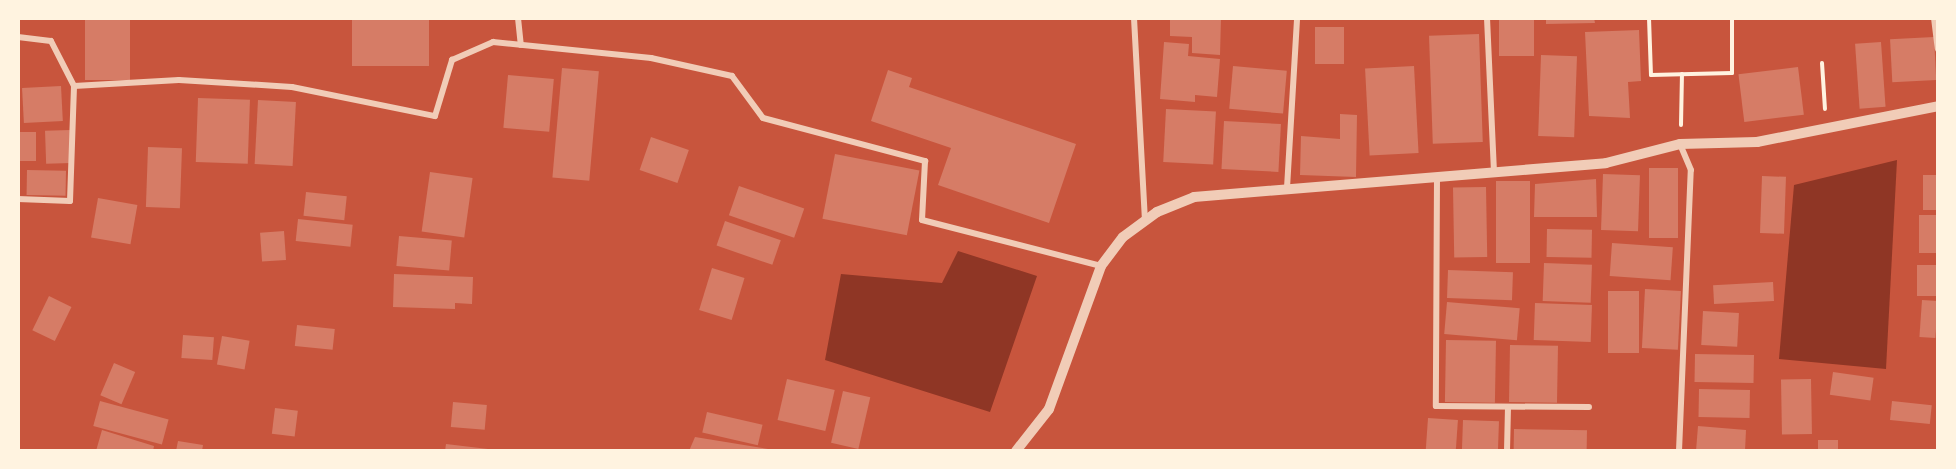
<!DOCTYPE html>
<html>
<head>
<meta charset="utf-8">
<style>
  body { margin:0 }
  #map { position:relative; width:1956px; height:469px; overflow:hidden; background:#c8553d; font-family:Jost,sans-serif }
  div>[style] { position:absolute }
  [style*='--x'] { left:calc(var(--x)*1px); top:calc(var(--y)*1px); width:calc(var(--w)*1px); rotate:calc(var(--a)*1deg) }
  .water>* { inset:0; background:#8f3625 }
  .building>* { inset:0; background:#d67c66; transform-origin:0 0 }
  .path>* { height:4px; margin:-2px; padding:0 2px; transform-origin:2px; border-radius:2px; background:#fff3e0 }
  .minor>* { height:6px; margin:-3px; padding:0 3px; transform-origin:3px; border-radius:3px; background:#f1ccb7 }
  .tertiary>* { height:10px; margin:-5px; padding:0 5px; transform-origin:5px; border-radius:5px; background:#f1ccb7 }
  span { translate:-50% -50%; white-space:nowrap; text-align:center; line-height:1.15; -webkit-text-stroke:6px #fff3e0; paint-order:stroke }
  .frame { position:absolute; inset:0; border:20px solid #fff3e0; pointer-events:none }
</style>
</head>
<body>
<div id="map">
  <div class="water">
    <div style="clip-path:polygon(1897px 160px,1886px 369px,1779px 359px,1794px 185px)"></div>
    <div style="clip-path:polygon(958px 251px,1037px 276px,990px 412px,825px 360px,841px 274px,942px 283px)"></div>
  </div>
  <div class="building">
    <div style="left:85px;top:18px;width:45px;height:62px"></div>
    <div style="left:352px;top:18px;width:77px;height:48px"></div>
    <div style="clip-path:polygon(1170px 18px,1221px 18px,1220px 55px,1192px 53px,1192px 37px,1170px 36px)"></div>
    <div style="left:1499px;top:18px;width:35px;height:38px"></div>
    <div style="clip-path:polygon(1546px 18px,1594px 18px,1595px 23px,1546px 24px)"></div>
    <div style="left:1315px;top:27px;width:29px;height:37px"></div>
    <div style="clip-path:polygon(1639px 30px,1641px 81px,1628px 82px,1630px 118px,1589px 116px,1585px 32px)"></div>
    <div style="left:1479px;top:34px;width:108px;height:50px;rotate:88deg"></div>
    <div style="left:1934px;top:37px;width:43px;height:44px;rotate:87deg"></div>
    <div style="clip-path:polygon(1164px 42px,1189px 44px,1188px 56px,1220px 59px,1217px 97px,1195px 95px,1195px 102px,1160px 99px)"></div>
    <div style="left:1881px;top:42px;width:65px;height:26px;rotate:86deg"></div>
    <div style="left:1541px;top:55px;width:36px;height:81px;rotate:2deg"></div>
    <div style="left:1233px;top:66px;width:54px;height:43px;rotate:5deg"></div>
    <div style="left:1414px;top:66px;width:87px;height:49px;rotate:87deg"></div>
    <div style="left:1798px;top:67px;width:48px;height:60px;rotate:83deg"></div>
    <div style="left:562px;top:68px;width:37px;height:110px;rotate:5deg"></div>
    <div style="clip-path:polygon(888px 70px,912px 78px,909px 87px,1076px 144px,1049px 223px,938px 185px,951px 148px,871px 121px)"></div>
    <div style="left:508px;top:75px;width:46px;height:53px;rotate:5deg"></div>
    <div style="left:61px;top:86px;width:35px;height:39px;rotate:87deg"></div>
    <div style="left:198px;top:98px;width:52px;height:64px;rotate:2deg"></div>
    <div style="left:258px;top:100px;width:38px;height:64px;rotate:3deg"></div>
    <div style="left:1166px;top:109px;width:50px;height:53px;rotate:3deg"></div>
    <div style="clip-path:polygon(1340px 114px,1357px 115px,1356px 177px,1300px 175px,1301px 136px,1340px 139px)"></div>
    <div style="left:1224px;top:121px;width:57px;height:48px;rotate:3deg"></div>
    <div style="left:70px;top:130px;width:33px;height:25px;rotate:88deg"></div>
    <div style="left:18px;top:132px;width:18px;height:29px"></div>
    <div style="left:651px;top:137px;width:40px;height:35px;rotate:19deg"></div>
    <div style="left:148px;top:147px;width:34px;height:60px;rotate:2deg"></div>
    <div style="left:835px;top:154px;width:86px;height:66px;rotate:11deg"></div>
    <div style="left:1649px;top:168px;width:29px;height:70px"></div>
    <div style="left:27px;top:170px;width:39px;height:25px;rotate:1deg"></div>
    <div style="left:430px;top:172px;width:43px;height:60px;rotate:8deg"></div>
    <div style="left:1603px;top:174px;width:37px;height:56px;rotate:2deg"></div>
    <div style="left:1923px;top:175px;width:15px;height:35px"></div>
    <div style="left:1762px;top:176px;width:24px;height:57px;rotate:2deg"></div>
    <div style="clip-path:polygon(1596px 179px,1597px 217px,1534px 217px,1535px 184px)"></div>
    <div style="left:1530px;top:181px;width:82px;height:34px;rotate:90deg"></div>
    <div style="left:739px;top:186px;width:69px;height:31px;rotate:19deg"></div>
    <div style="left:1486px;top:187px;width:70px;height:33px;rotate:89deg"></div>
    <div style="left:306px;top:192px;width:41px;height:24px;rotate:6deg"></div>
    <div style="left:98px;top:198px;width:40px;height:40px;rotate:10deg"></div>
    <div style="left:1919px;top:215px;width:19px;height:38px"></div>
    <div style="left:298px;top:219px;width:55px;height:22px;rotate:6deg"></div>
    <div style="left:725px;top:221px;width:59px;height:26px;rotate:19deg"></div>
    <div style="left:1547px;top:229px;width:45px;height:28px;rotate:1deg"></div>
    <div style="left:284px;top:231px;width:29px;height:24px;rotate:86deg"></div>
    <div style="left:399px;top:236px;width:53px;height:30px;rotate:5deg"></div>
    <div style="left:1612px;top:243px;width:61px;height:33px;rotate:4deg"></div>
    <div style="left:1544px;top:263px;width:48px;height:38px;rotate:2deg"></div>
    <div style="left:1917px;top:265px;width:21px;height:31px"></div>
    <div style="left:712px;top:268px;width:34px;height:44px;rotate:17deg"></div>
    <div style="left:1448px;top:270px;width:65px;height:28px;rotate:2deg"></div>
    <div style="clip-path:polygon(394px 274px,473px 277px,472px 304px,455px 303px,455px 309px,393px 307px)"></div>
    <div style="left:1773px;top:282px;width:19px;height:60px;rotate:87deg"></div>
    <div style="left:1645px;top:289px;width:36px;height:59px;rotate:3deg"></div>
    <div style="left:1608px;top:291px;width:31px;height:62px"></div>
    <div style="left:49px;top:296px;width:25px;height:38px;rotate:26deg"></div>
    <div style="left:1922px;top:300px;width:16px;height:37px;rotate:4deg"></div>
    <div style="left:1447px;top:302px;width:73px;height:32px;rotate:5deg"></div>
    <div style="left:1535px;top:303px;width:57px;height:37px;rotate:2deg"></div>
    <div style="left:1703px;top:311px;width:36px;height:34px;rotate:3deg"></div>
    <div style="left:297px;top:325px;width:38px;height:21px;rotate:6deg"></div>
    <div style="left:183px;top:335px;width:31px;height:23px;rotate:4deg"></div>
    <div style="left:222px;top:336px;width:28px;height:29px;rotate:10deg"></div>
    <div style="left:1446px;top:340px;width:50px;height:62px;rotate:1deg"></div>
    <div style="left:1510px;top:345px;width:48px;height:57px;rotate:1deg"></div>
    <div style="left:1695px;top:354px;width:59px;height:28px;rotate:1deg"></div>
    <div style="left:114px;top:363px;width:23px;height:35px;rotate:23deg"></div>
    <div style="left:1833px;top:372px;width:41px;height:23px;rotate:8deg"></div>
    <div style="left:787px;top:379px;width:49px;height:42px;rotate:13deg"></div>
    <div style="left:1811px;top:379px;width:55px;height:30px;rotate:89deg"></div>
    <div style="left:1699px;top:389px;width:51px;height:28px;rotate:1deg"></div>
    <div style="left:843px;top:391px;width:28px;height:53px;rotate:13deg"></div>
    <div style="left:100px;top:401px;width:71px;height:26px;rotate:15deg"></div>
    <div style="left:1892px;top:401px;width:40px;height:19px;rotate:6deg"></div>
    <div style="left:453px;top:402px;width:34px;height:25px;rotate:5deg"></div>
    <div style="left:275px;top:408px;width:23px;height:26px;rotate:7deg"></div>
    <div style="left:707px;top:412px;width:57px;height:21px;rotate:13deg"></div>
    <div style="left:1428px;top:418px;width:30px;height:33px;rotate:4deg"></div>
    <div style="left:1463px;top:420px;width:36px;height:31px;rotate:2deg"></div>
    <div style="clip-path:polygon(1698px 426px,1746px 430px,1745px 451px,1696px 451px)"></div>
    <div style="left:1514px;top:429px;width:73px;height:22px;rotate:1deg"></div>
    <div style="clip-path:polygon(102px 430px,154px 446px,153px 451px,96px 451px)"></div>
    <div style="clip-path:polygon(695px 437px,768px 449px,767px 451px,689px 451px)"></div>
    <div style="left:1818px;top:440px;width:20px;height:11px"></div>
    <div style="clip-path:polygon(178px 441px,203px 445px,202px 451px,176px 451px)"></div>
    <div style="clip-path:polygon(446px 444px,488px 449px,488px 451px,445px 451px)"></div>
  </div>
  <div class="path">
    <div style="--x:1649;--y:18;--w:57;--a:88"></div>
    <div style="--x:1651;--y:75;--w:81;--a:-1.4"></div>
    <div style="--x:1732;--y:73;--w:55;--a:-90"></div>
    <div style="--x:1822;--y:63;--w:46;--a:86.3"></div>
    <div style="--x:1681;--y:125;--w:51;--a:-88.9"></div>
  </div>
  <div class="minor">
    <div style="--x:518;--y:18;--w:27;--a:84"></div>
    <div style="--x:1134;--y:18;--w:202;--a:86.9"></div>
    <div style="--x:1487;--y:18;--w:156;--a:87.4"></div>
    <div style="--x:1934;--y:18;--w:31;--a:83"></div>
    <div style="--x:18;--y:37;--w:33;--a:7"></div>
    <div style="--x:51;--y:41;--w:51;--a:62.9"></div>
    <div style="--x:74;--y:86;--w:105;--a:-3.3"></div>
    <div style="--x:179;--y:80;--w:113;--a:3.5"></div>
    <div style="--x:292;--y:87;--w:146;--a:11.5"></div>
    <div style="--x:435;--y:116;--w:59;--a:-73.1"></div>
    <div style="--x:452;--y:60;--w:45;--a:-23.7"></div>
    <div style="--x:493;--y:42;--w:159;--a:5.8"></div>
    <div style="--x:651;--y:58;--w:83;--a:12.5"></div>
    <div style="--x:732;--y:76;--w:52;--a:53.6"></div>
    <div style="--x:763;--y:118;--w:168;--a:14.9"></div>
    <div style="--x:925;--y:161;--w:59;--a:92.9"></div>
    <div style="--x:922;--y:220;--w:185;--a:14.4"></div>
    <div style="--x:1437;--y:178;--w:228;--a:90.3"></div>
    <div style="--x:1436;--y:406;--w:153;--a:0.4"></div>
    <div style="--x:1287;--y:188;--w:170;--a:-86.6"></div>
    <div style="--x:18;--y:199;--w:52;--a:2.2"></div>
    <div style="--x:70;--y:201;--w:115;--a:-88"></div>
    <div style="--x:1507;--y:451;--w:44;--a:-88.7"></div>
    <div style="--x:1679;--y:451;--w:281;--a:-87.6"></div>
    <div style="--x:1691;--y:170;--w:28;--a:-113"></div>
  </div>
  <div class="tertiary">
    <div style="--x:1016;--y:451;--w:53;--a:-51.8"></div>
    <div style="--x:1049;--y:409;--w:152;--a:-70"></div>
    <div style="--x:1101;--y:266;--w:36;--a:-53"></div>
    <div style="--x:1123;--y:237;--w:42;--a:-36.3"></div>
    <div style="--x:1157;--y:212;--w:40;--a:-22"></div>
    <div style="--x:1194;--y:197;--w:413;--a:-4.7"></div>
    <div style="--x:1606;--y:163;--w:76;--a:-14.4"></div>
    <div style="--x:1680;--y:144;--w:77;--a:-1.5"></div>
    <div style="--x:1757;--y:142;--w:185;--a:-11.2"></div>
  </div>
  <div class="frame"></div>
</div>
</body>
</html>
